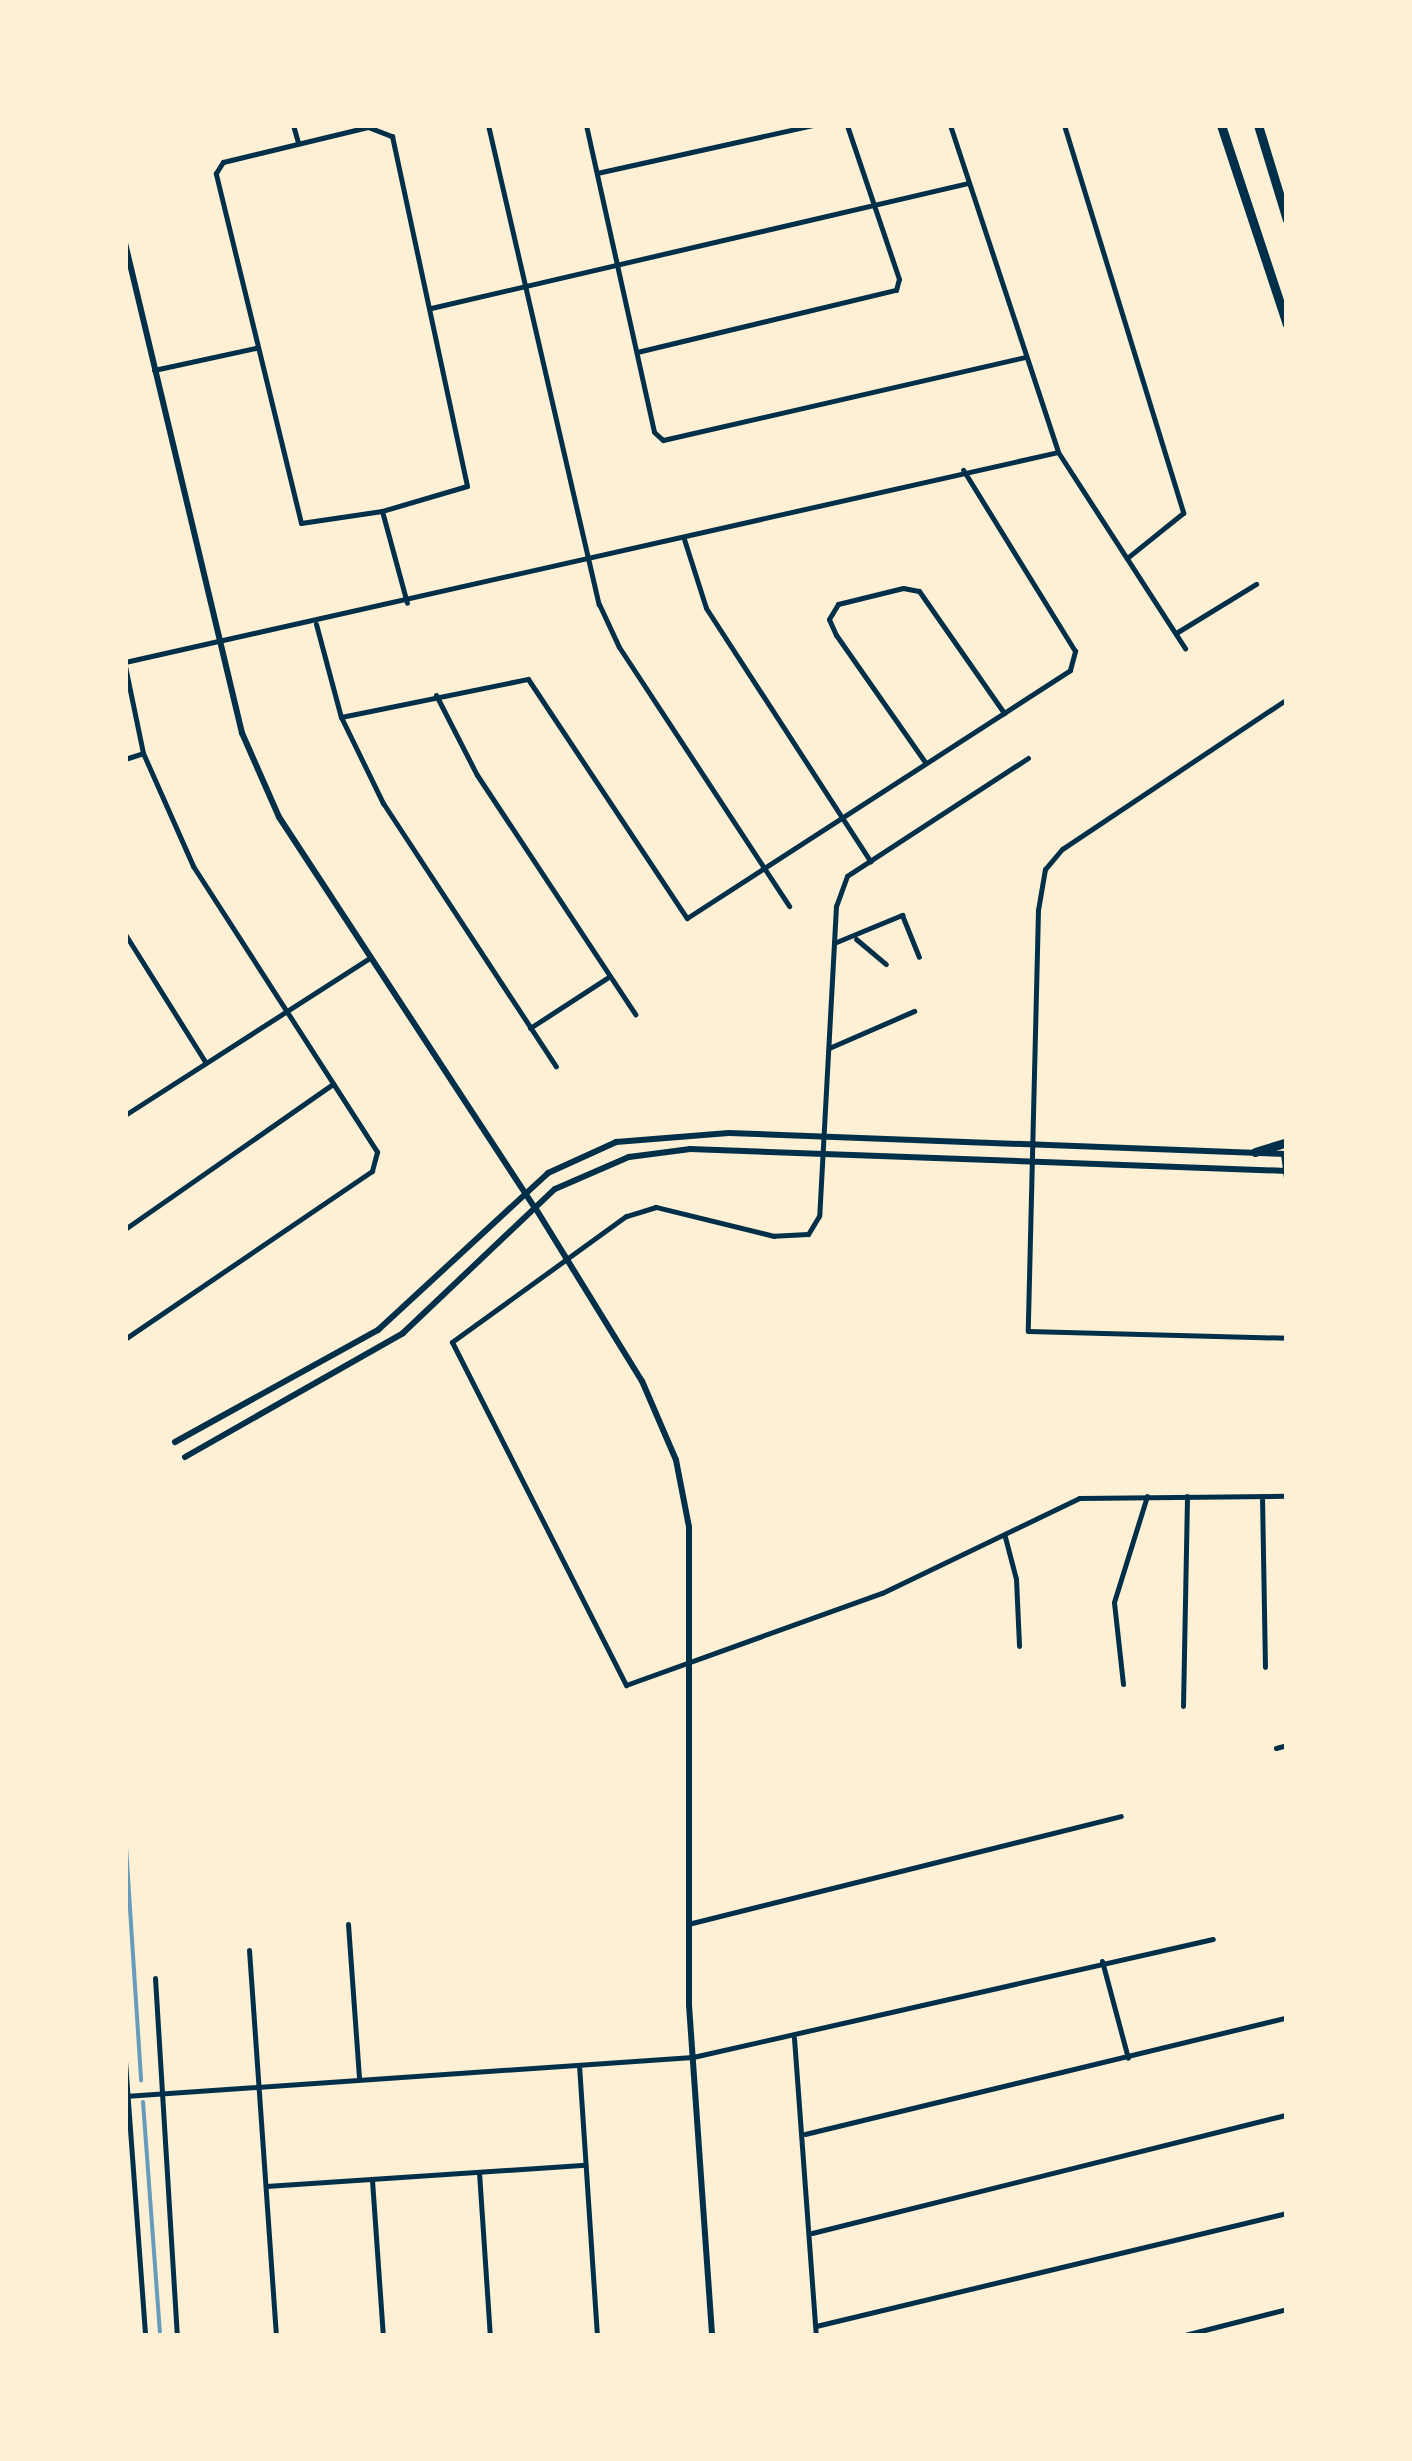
<!DOCTYPE html>
<html>
<head>
<meta charset="utf-8">
<style>
  body { margin:0 }
  #map { position:relative; width:1412px; height:2461px; overflow:hidden; background:#fdf0d5; font-family:"Playfair Display",serif }
  div>[style] { position:absolute }
  [style*='--x'] { left:calc(var(--x)*1px); top:calc(var(--y)*1px); width:calc(var(--w)*1px); rotate:calc(var(--a)*1deg) }
  .stream>* { height:4px; margin:-2px; padding:0 2px; transform-origin:2px; border-radius:2px; background:#669bbc }
  .minor>* { height:5px; margin:-2.5px; padding:0 2.5px; transform-origin:2.5px; border-radius:2.5px; background:#003049 }
  .tertiary>* { height:6px; margin:-3px; padding:0 3px; transform-origin:3px; border-radius:3px; background:#003049 }
  .secondary>* { height:6px; margin:-3px; padding:0 3px; transform-origin:3px; border-radius:3px; background:#003049 }
  .motorway>* { height:9px; margin:-4.5px; padding:0 4.5px; transform-origin:4.5px; border-radius:4.5px; background:#003049 }
  span { translate:-50% -50%; white-space:nowrap; text-align:center; line-height:1.15; -webkit-text-stroke:10px #fdf0d5; paint-order:stroke }
  .frame { position:absolute; inset:0; border:128px solid #fdf0d5; pointer-events:none }
</style>
</head>
<body>
<div id="map">
  <div class="stream">
    <div style="--x:125;--y:1831;--w:250;--a:86.3"></div>
    <div style="--x:143;--y:2102;--w:235;--a:85.8"></div>
  </div>
  <div class="minor">
    <div style="--x:293;--y:125;--w:19;--a:74"></div>
    <div style="--x:488;--y:125;--w:492;--a:77"></div>
    <div style="--x:599;--y:604;--w:47;--a:65.1"></div>
    <div style="--x:619;--y:647;--w:310;--a:56.7"></div>
    <div style="--x:586;--y:125;--w:314;--a:77.5"></div>
    <div style="--x:654;--y:432;--w:12;--a:42"></div>
    <div style="--x:663;--y:440;--w:371;--a:-12.9"></div>
    <div style="--x:950;--y:125;--w:344;--a:71.7"></div>
    <div style="--x:1058;--y:452;--w:234;--a:57.1"></div>
    <div style="--x:1064;--y:125;--w:406;--a:72.9"></div>
    <div style="--x:1183;--y:513;--w:72;--a:141.2"></div>
    <div style="--x:368;--y:127;--w:26;--a:21"></div>
    <div style="--x:392;--y:136;--w:358;--a:77.9"></div>
    <div style="--x:467;--y:486;--w:89;--a:163.6"></div>
    <div style="--x:382;--y:511;--w:82;--a:171.6"></div>
    <div style="--x:301;--y:523;--w:360;--a:-103.7"></div>
    <div style="--x:216;--y:173;--w:13;--a:-58"></div>
    <div style="--x:223;--y:162;--w:149;--a:-13.6"></div>
    <div style="--x:597;--y:173;--w:221;--a:-12.5"></div>
    <div style="--x:431;--y:308;--w:551;--a:-13.1"></div>
    <div style="--x:637;--y:352;--w:266;--a:-13.5"></div>
    <div style="--x:896;--y:290;--w:11;--a:-75"></div>
    <div style="--x:899;--y:279;--w:163;--a:-108.7"></div>
    <div style="--x:154;--y:370;--w:104;--a:-12.2"></div>
    <div style="--x:382;--y:511;--w:95;--a:74.8"></div>
    <div style="--x:684;--y:539;--w:72;--a:72.3"></div>
    <div style="--x:706;--y:608;--w:302;--a:57"></div>
    <div style="--x:316;--y:624;--w:96;--a:75"></div>
    <div style="--x:341;--y:717;--w:96;--a:64"></div>
    <div style="--x:383;--y:803;--w:315;--a:56.7"></div>
    <div style="--x:1176;--y:633;--w:94;--a:-31.5"></div>
    <div style="--x:125;--y:662;--w:956;--a:-12.68"></div>
    <div style="--x:125;--y:666;--w:89;--a:78.3"></div>
    <div style="--x:143;--y:753;--w:124;--a:66.1"></div>
    <div style="--x:193;--y:866;--w:340;--a:57.2"></div>
    <div style="--x:377;--y:1152;--w:20;--a:105"></div>
    <div style="--x:372;--y:1171;--w:299;--a:145.8"></div>
    <div style="--x:436;--y:695;--w:90;--a:62.9"></div>
    <div style="--x:477;--y:775;--w:287;--a:56.5"></div>
    <div style="--x:1287;--y:699;--w:270;--a:146.3"></div>
    <div style="--x:1062;--y:849;--w:26;--a:130"></div>
    <div style="--x:1045;--y:869;--w:42;--a:99.7"></div>
    <div style="--x:1038;--y:910;--w:421;--a:91.4"></div>
    <div style="--x:1028;--y:1331;--w:259;--a:1.5"></div>
    <div style="--x:341;--y:717;--w:191;--a:-11.5"></div>
    <div style="--x:528;--y:679;--w:287;--a:56.4"></div>
    <div style="--x:687;--y:918;--w:456;--a:-32.9"></div>
    <div style="--x:1070;--y:670;--w:20;--a:-75"></div>
    <div style="--x:1075;--y:651;--w:213;--a:-121.7"></div>
    <div style="--x:1028;--y:758;--w:216;--a:146.9"></div>
    <div style="--x:847;--y:876;--w:32;--a:110"></div>
    <div style="--x:836;--y:906;--w:310;--a:93.1"></div>
    <div style="--x:819;--y:1216;--w:21;--a:121"></div>
    <div style="--x:808;--y:1234;--w:34;--a:177"></div>
    <div style="--x:774;--y:1236;--w:122;--a:-166.2"></div>
    <div style="--x:656;--y:1207;--w:31;--a:163"></div>
    <div style="--x:626;--y:1216;--w:215;--a:144.1"></div>
    <div style="--x:452;--y:1342;--w:385;--a:63.1"></div>
    <div style="--x:626;--y:1685;--w:272;--a:-19.8"></div>
    <div style="--x:882;--y:1593;--w:219;--a:-25.7"></div>
    <div style="--x:1079;--y:1498;--w:208;--a:-0.6"></div>
    <div style="--x:125;--y:759;--w:19;--a:-18"></div>
    <div style="--x:925;--y:762;--w:155;--a:-125"></div>
    <div style="--x:836;--y:635;--w:17;--a:-114"></div>
    <div style="--x:829;--y:619;--w:17;--a:-59"></div>
    <div style="--x:838;--y:604;--w:67;--a:-13.8"></div>
    <div style="--x:903;--y:588;--w:16;--a:11"></div>
    <div style="--x:919;--y:591;--w:149;--a:55.1"></div>
    <div style="--x:125;--y:934;--w:152;--a:57.9"></div>
    <div style="--x:856;--y:939;--w:39;--a:40"></div>
    <div style="--x:834;--y:943;--w:74;--a:-22.4"></div>
    <div style="--x:902;--y:915;--w:45;--a:68"></div>
    <div style="--x:530;--y:1028;--w:92;--a:-33"></div>
    <div style="--x:829;--y:1048;--w:93;--a:-23.5"></div>
    <div style="--x:125;--y:1115;--w:289;--a:-32.7"></div>
    <div style="--x:125;--y:1229;--w:254;--a:-34.9"></div>
    <div style="--x:1262;--y:1496;--w:171;--a:89"></div>
    <div style="--x:1005;--y:1537;--w:43;--a:75.3"></div>
    <div style="--x:1016;--y:1579;--w:67;--a:87.4"></div>
    <div style="--x:1123;--y:1684;--w:82;--a:-96.3"></div>
    <div style="--x:1114;--y:1602;--w:111;--a:-72.7"></div>
    <div style="--x:1183;--y:1706;--w:210;--a:-88.9"></div>
    <div style="--x:1276;--y:1748;--w:11;--a:-15"></div>
    <div style="--x:348;--y:1924;--w:155;--a:85.9"></div>
    <div style="--x:688;--y:1924;--w:446;--a:-14"></div>
    <div style="--x:249;--y:1950;--w:387;--a:86"></div>
    <div style="--x:1102;--y:1961;--w:100;--a:75"></div>
    <div style="--x:155;--y:1978;--w:359;--a:86.5"></div>
    <div style="--x:794;--y:2038;--w:299;--a:85.8"></div>
    <div style="--x:125;--y:2061;--w:276;--a:85.8"></div>
    <div style="--x:579;--y:2065;--w:272;--a:86.2"></div>
    <div style="--x:125;--y:2096;--w:569;--a:-3.93"></div>
    <div style="--x:693;--y:2057;--w:533;--a:-12.79"></div>
    <div style="--x:805;--y:2134;--w:496;--a:-13.6"></div>
    <div style="--x:479;--y:2172;--w:164;--a:86.2"></div>
    <div style="--x:372;--y:2180;--w:156;--a:86"></div>
    <div style="--x:266;--y:2186;--w:320;--a:-3.8"></div>
    <div style="--x:812;--y:2233;--w:489;--a:-14"></div>
    <div style="--x:816;--y:2326;--w:484;--a:-13.5"></div>
    <div style="--x:1181;--y:2336;--w:109;--a:-14.3"></div>
  </div>
  <div class="tertiary">
    <div style="--x:125;--y:243;--w:504;--a:76.57"></div>
    <div style="--x:242;--y:733;--w:92;--a:66.2"></div>
    <div style="--x:279;--y:817;--w:469;--a:56.8"></div>
    <div style="--x:536;--y:1209;--w:202;--a:58.4"></div>
    <div style="--x:642;--y:1381;--w:86;--a:66.7"></div>
    <div style="--x:676;--y:1460;--w:68;--a:79"></div>
    <div style="--x:689;--y:1527;--w:478;--a:90"></div>
    <div style="--x:689;--y:2005;--w:332;--a:86"></div>
    <div style="--x:1284;--y:1154;--w:24;--a:83"></div>
  </div>
  <div class="secondary">
    <div style="--x:175;--y:1442;--w:232;--a:-28.9"></div>
    <div style="--x:378;--y:1330;--w:231;--a:-42.7"></div>
    <div style="--x:548;--y:1173;--w:75;--a:-24.5"></div>
    <div style="--x:616;--y:1142;--w:113;--a:-4.6"></div>
    <div style="--x:729;--y:1133;--w:558;--a:2.16"></div>
    <div style="--x:185;--y:1457;--w:251;--a:-29.6"></div>
    <div style="--x:403;--y:1333;--w:209;--a:-43.5"></div>
    <div style="--x:555;--y:1189;--w:81;--a:-23.4"></div>
    <div style="--x:629;--y:1157;--w:62;--a:-7.5"></div>
    <div style="--x:690;--y:1149;--w:597;--a:2.11"></div>
  </div>
  <div class="motorway">
    <div style="--x:1221;--y:125;--w:210;--a:71.7"></div>
    <div style="--x:1258;--y:125;--w:99;--a:73"></div>
    <div style="--x:1255;--y:1152;--w:34;--a:-17"></div>
  </div>
  <div class="frame"></div>
</div>
</body>
</html>
